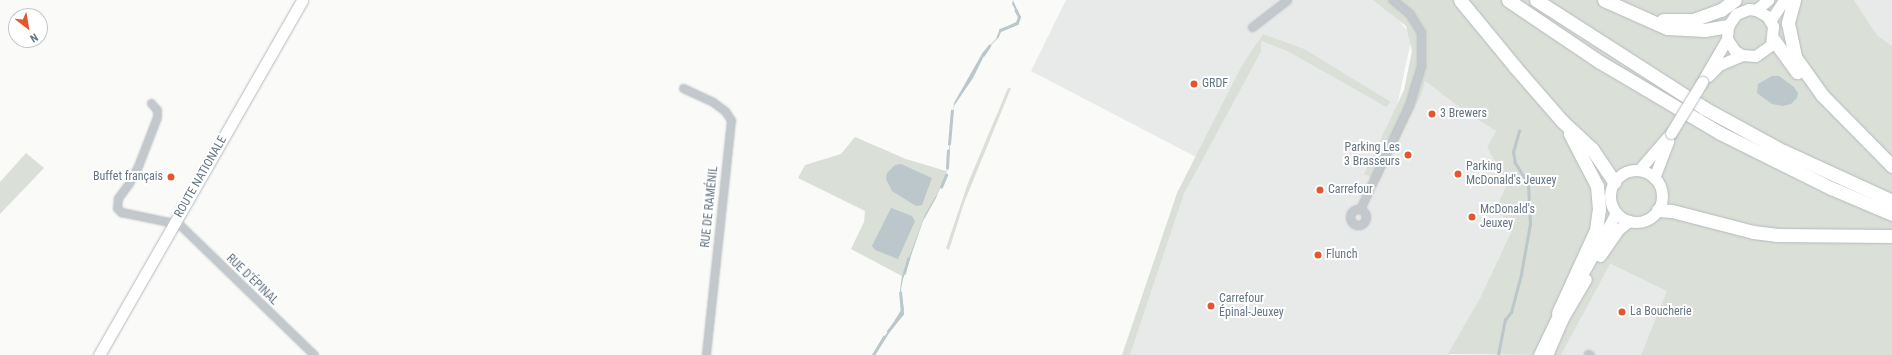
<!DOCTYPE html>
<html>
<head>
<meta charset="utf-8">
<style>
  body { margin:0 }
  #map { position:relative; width:1892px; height:355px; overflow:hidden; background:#fafaf8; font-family:"Roboto Condensed",sans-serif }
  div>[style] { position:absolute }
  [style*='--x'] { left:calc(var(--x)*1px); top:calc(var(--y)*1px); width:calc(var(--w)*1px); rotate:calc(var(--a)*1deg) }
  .built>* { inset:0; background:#e8e9e9 }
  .green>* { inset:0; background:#dadfd7 }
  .water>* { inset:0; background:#bbc7cb }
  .stream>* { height:2.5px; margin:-1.25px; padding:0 1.25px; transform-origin:1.25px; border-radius:1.25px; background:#bbc7cb }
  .roads { filter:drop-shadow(0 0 1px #b5babe) drop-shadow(0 0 1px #b5babe) }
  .street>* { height:7px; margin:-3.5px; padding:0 3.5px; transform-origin:3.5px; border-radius:3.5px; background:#c3c8cc }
  .street>.ring { margin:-3.5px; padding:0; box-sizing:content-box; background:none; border:7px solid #c3c8cc; border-radius:50% }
  .primary>* { height:11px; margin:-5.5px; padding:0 5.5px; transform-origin:5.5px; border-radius:5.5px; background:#fff }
  .primary>.ring { margin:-5.5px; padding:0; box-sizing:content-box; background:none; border:11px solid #fff; border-radius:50% }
  .highway>* { height:13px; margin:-6.5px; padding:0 6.5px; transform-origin:6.5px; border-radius:6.5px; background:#fff }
  .bridges { filter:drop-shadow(0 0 1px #b5babe) drop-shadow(0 0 1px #b5babe) }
  .primary-bridge>* { height:11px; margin:-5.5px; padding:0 5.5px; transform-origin:5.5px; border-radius:5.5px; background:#fff }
  .dots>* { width:11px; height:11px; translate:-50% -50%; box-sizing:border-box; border:2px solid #fff; border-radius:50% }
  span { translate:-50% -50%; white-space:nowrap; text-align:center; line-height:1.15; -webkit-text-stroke:4px #fff; paint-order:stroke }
  .poi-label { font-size:12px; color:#657683 }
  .left { translate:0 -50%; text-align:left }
  .right { translate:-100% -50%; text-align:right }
  .street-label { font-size:12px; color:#657683 }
  .north { position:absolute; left:8px; top:8px; width:40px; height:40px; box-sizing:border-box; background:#fff; border:1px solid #c1c8cd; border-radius:50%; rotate:149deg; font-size:11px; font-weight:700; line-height:16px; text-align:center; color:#657683 }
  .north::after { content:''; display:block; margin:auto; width:14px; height:18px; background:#e4572e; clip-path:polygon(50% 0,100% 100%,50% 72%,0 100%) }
</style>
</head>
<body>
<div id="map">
  <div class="built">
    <div style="clip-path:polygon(1066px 0,1373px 0,1394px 15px,1412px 36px,1397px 106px,1364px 174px,1422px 93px,1425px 81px,1467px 113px,1496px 131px,1487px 147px,1507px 184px,1497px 206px,1511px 232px,1480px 298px,1449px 355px,1130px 355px,1184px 194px,1261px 52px,1261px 41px,1287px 51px,1386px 107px,1263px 34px,1242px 65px,1196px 157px,1031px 71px)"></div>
    <div style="clip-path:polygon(1854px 0,1892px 0,1892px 46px,1877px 35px)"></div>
    <div style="clip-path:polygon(1609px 264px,1668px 291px,1641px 355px,1561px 355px)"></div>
  </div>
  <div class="green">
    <div style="clip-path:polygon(1373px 0,1854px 0,1877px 35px,1892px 46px,1892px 355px,1641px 355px,1667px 291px,1610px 264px,1561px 355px,1448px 354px,1480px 298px,1511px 232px,1497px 206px,1507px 184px,1487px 147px,1496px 131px,1467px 113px,1425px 81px,1422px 93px,1379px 181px,1364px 174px,1404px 90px,1412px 51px,1406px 26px)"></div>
    <div style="clip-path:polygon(1263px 34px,1304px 49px,1391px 102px,1386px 107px,1287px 51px,1261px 41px,1261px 52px,1184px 194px,1130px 355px,1122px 355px,1177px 193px,1242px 65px)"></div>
    <div style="clip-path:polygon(1008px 88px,1011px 88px,964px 203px,949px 250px,946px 248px,968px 183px)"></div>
    <div style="clip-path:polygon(855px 137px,906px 159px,946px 171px,937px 194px,925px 214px,902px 276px,851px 249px,864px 222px,865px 211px,798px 178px,805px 165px,841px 154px)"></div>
    <div style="clip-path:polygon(26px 153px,44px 168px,0 214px,0 182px)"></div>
  </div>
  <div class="water">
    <div style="clip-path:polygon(1013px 0,1020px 16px,1019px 22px,1015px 26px,1001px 32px,999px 37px,988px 48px,973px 78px,954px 106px,948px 168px,936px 198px,923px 221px,903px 279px,901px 289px,904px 310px,877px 352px,873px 355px,903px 307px,900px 290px,902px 276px,925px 214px,937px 194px,947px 169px,954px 103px,983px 52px,996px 39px,999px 31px,1018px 21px,1018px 15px,1012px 4px)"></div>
    <div style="clip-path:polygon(1772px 76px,1779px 76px,1794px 87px,1798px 93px,1797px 98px,1791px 104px,1783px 106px,1772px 104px,1757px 93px,1758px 84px)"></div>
    <div style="clip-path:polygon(901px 164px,932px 178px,922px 205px,916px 206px,892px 191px,886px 179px,887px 173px,895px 165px)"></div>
    <div style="clip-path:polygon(891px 208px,912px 216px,915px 221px,898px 259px,875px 250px,872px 246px)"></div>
  </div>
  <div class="stream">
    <div style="--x:1000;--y:30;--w:18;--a:-22"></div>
    <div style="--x:1017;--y:23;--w:6;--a:-72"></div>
    <div style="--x:1019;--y:17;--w:7;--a:-117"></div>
    <div style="--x:983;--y:55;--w:11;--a:-56"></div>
    <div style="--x:949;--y:144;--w:33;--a:-85"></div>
    <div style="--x:947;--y:168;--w:17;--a:-87"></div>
    <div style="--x:941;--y:187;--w:13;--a:-67"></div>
    <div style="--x:904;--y:273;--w:15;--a:-74"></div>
    <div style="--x:888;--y:331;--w:22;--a:-51"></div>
    <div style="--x:902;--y:314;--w:21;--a:-95"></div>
    <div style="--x:873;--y:355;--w:21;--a:-59"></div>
    <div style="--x:1498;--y:355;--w:36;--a:-79"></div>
    <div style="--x:1505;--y:320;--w:10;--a:-53"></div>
    <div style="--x:1511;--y:312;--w:39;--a:-75"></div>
    <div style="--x:1521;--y:274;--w:51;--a:-79.8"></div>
    <div style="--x:1530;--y:224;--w:40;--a:-92.9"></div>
    <div style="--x:1528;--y:184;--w:25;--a:-122"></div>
    <div style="--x:1515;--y:163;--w:11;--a:-100"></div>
    <div style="--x:1513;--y:152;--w:22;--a:-74"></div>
  </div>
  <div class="roads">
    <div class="street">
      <div style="--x:1252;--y:27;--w:44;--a:-37.6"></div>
      <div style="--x:683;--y:88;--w:33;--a:25"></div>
      <div style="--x:713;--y:102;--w:15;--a:37"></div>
      <div style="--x:725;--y:111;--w:11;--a:56"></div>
      <div style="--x:731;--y:120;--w:236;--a:96.1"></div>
      <div style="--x:151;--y:103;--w:9;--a:49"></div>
      <div style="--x:157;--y:110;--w:7;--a:90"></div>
      <div style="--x:157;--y:117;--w:53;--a:111.2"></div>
      <div style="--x:138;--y:166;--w:19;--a:118"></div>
      <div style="--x:129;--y:183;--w:19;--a:126"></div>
      <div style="--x:118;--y:198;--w:10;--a:96"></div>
      <div style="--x:117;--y:208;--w:6;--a:45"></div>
      <div style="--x:121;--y:212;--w:59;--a:11.7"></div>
      <div style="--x:179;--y:224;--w:188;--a:44.1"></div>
      <div class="ring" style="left:1350px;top:209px;width:9px;height:9px"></div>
      <div style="--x:1360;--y:209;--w:115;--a:-64.8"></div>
      <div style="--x:1409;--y:105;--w:41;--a:-72.9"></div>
      <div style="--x:1421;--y:66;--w:34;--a:-90"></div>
      <div style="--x:1421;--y:32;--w:22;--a:-122"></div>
      <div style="--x:1409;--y:13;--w:21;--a:-141"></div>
      <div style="--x:1588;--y:354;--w:2;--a:27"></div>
    </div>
    <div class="primary">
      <div style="--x:1756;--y:10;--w:16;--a:-40"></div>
      <div style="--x:1770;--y:21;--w:25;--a:-56"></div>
      <div style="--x:1708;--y:76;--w:16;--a:-45"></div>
      <div style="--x:1719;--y:65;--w:25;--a:-23"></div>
      <div style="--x:1702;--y:82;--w:50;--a:-59.8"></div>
      <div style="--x:1727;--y:39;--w:13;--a:-86"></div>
      <div style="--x:1728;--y:26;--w:14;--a:-56"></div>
      <div style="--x:1736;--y:14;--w:14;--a:-21"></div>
      <div style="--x:1749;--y:9;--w:7;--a:8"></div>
      <div style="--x:1756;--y:10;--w:13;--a:29"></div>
      <div style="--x:1767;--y:16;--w:12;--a:59"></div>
      <div style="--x:1773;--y:26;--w:19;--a:96"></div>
      <div style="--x:1771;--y:45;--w:19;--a:145"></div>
      <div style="--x:1755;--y:56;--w:13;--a:-176"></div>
      <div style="--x:1742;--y:55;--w:8;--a:-150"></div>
      <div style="--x:1735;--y:51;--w:14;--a:-124"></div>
      <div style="--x:1639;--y:170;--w:49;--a:-49.1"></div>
      <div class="ring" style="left:1610px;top:170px;width:41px;height:41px"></div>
      <div style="--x:1654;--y:178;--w:40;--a:-69"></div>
      <div style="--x:1600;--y:256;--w:33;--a:-55"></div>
      <div style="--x:1619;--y:229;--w:13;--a:-39"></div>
      <div style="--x:1577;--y:284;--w:81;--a:-61.2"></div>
      <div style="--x:99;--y:355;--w:409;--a:-60.2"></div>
      <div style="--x:1539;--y:355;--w:53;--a:-64.4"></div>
      <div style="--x:1547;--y:355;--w:40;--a:-66.6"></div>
      <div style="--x:1563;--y:318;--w:45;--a:-59.5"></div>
    </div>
    <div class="highway">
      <div style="--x:1460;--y:0;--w:87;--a:50.6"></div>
      <div style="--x:1515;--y:67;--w:72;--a:49"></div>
      <div style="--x:1562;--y:121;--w:41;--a:43"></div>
      <div style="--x:1592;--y:149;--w:40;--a:56"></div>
      <div style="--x:1508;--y:0;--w:111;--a:34"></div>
      <div style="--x:1600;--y:62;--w:139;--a:30.6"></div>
      <div style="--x:1720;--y:133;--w:124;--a:26.4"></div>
      <div style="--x:1831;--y:188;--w:66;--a:23.1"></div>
      <div style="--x:1536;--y:0;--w:200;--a:32.7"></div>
      <div style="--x:1704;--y:108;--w:90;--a:28.6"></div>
      <div style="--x:1783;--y:151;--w:120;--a:24.6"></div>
      <div style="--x:1604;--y:0;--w:69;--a:24"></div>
      <div style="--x:1667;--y:28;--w:38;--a:3"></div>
      <div style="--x:1705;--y:30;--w:23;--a:-10"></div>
      <div style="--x:1794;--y:0;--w:24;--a:105"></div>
      <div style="--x:1788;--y:23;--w:35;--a:78"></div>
      <div style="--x:1795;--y:57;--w:47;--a:54.6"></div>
      <div style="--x:1822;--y:95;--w:100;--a:45.4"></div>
      <div style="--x:1663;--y:20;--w:30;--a:0"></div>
      <div style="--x:1693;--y:20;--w:30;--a:-20"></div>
      <div style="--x:1721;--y:10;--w:17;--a:-36"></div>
      <div style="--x:1773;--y:39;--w:41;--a:54"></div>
      <div style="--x:1658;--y:210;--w:14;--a:4"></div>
      <div style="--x:1672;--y:211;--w:84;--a:14.5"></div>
      <div style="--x:1753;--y:232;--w:23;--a:7"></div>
      <div style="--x:1776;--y:235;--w:116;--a:0.5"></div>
      <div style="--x:1558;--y:313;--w:91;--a:-65.4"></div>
      <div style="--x:1596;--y:230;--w:21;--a:-82"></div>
      <div style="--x:1599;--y:209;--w:23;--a:-95"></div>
      <div style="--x:1597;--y:186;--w:59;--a:-117.4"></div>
    </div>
  </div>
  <div class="bridges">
    <div class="primary-bridge">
      <div style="--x:1671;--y:133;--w:60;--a:-58.7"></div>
    </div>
  </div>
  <div class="dots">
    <div style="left:1194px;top:84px;background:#e4572e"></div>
    <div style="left:1432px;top:114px;background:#e4572e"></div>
    <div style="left:1408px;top:155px;background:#e4572e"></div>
    <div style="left:1458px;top:174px;background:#e4572e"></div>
    <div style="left:171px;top:177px;background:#e4572e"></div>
    <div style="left:1320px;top:190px;background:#e4572e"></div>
    <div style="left:1472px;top:217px;background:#e4572e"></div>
    <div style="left:1318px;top:255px;background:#e4572e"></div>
    <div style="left:1211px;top:306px;background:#e4572e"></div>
    <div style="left:1622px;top:312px;background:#e4572e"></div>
  </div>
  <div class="poi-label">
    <span class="left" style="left:1202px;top:84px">GRDF</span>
    <span class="left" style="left:1440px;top:114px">3 Brewers</span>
    <span class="right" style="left:1400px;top:155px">Parking Les<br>3 Brasseurs</span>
    <span class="left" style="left:1466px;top:174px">Parking<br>McDonald's Jeuxey</span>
    <span class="right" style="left:163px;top:177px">Buffet français</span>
    <span class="left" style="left:1328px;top:190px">Carrefour</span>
    <span class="left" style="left:1480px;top:217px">McDonald's<br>Jeuxey</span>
    <span class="left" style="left:1326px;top:255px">Flunch</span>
    <span class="left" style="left:1219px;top:306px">Carrefour<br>Épinal-Jeuxey</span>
    <span class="left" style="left:1630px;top:312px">La Boucherie</span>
  </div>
  <div class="street-label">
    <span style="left:201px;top:177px;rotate:-60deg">ROUTE NATIONALE</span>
    <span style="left:710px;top:207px;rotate:-84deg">RUE DE RAMÉNIL</span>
    <span style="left:252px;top:280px;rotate:44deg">RUE D’ÉPINAL</span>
  </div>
  <div class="north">N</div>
</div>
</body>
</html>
